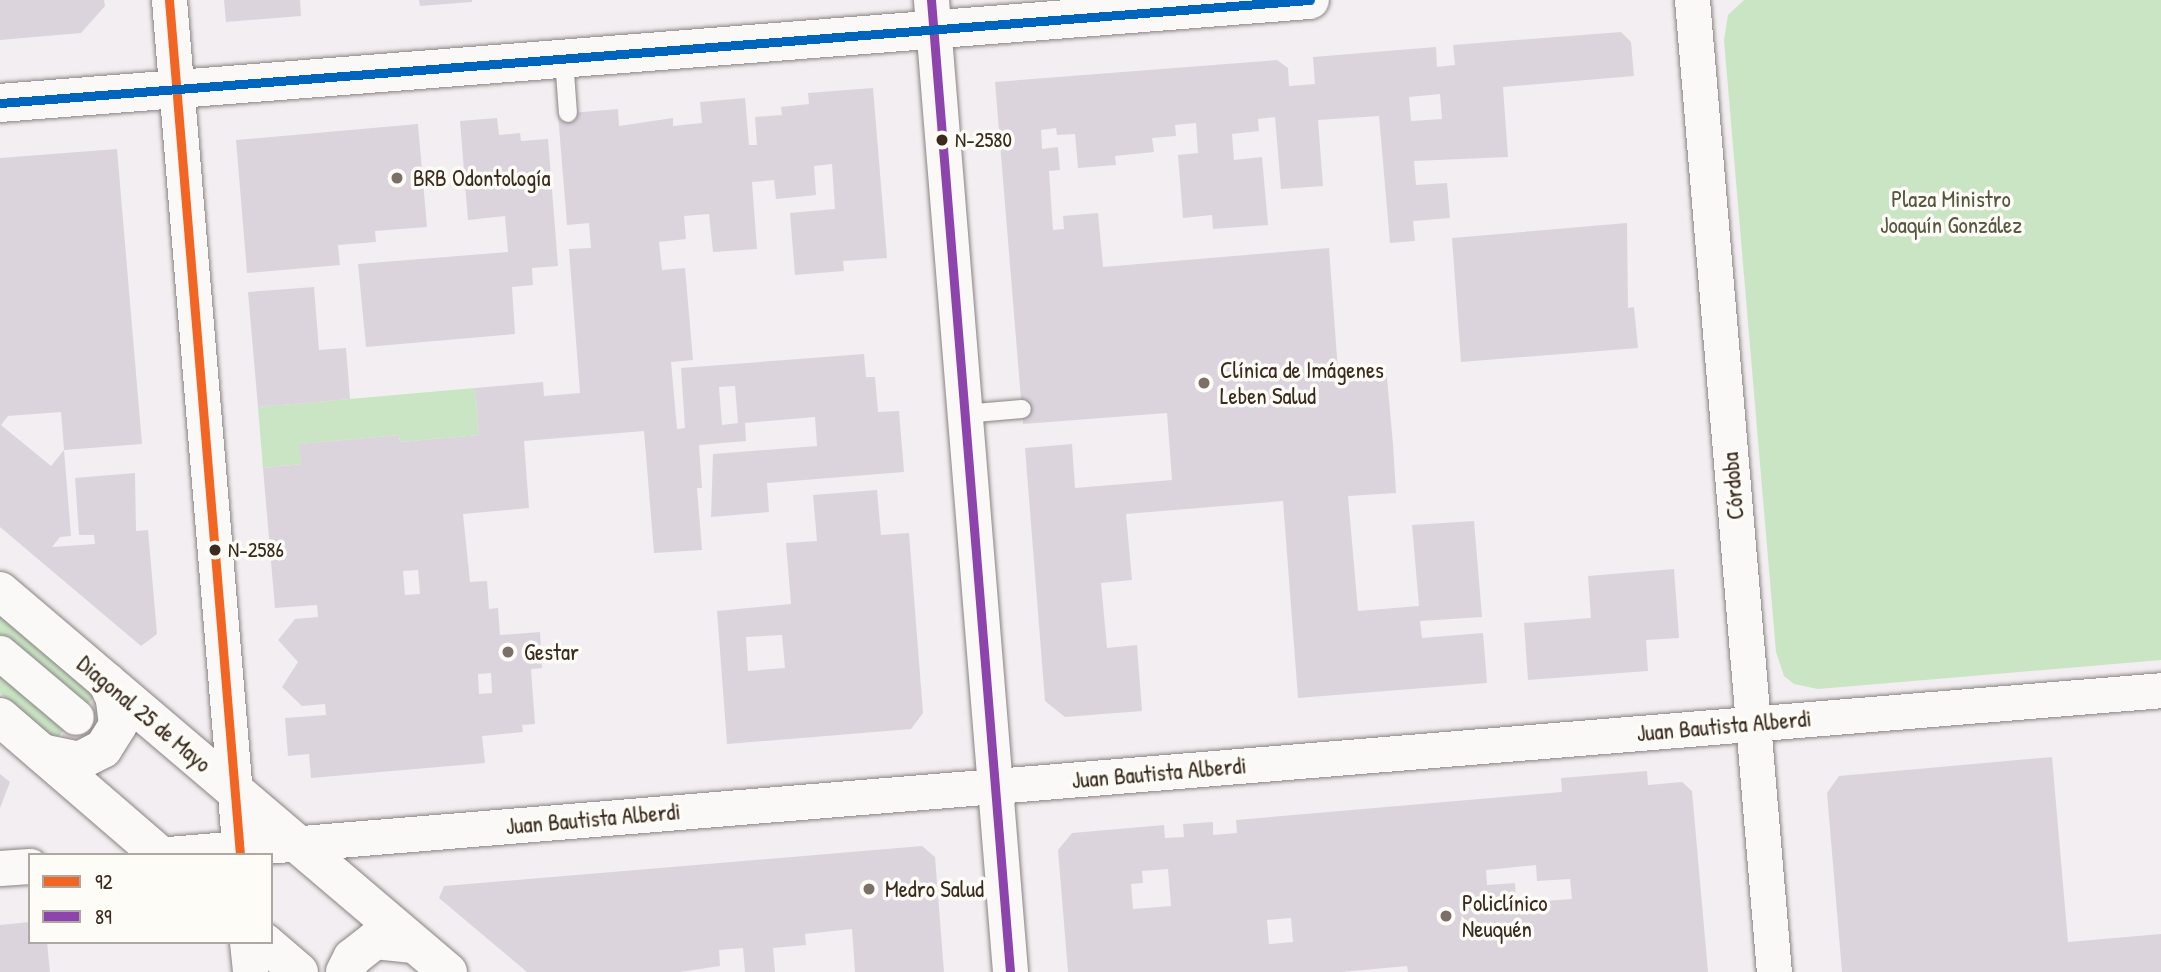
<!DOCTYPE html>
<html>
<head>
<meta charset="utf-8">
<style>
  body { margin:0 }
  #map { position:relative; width:2161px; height:972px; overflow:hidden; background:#f3eef1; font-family:"Patrick Hand",sans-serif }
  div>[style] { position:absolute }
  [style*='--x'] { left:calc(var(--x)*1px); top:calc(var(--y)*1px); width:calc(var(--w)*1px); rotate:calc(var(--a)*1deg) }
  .green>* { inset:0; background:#c9e5c4 }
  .building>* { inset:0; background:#dcd4dd }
  .roads { filter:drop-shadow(0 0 2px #898382) drop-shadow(0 0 2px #898382) }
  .lane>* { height:18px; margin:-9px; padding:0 9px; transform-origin:9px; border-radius:9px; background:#faf9f8 }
  .street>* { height:35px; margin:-17.5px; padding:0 17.5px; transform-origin:17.5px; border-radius:17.5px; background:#faf9f8 }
  .secondary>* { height:38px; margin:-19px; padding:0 19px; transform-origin:19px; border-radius:19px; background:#faf9f8 }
  .bus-1>* { height:9px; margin:-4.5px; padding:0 4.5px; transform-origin:4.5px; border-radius:4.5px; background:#f26522 }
  .bus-2>* { height:9px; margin:-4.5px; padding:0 4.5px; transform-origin:4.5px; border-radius:4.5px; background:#8e44ad }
  .bus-3>* { height:9px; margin:-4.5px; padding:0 4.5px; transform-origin:4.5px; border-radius:4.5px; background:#0065bd }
  .dots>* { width:19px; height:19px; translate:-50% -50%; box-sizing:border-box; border:4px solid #fdfcf7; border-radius:50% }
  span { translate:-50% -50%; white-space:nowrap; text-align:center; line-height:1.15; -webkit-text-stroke:7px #fdfcf7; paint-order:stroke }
  .bus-label { font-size:21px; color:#3b2a1e }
  .left { translate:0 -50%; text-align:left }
  .poi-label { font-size:23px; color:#3b2a1e }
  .park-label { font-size:23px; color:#56573e }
  .street-label { font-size:23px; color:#3b2a1e }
  .legend { position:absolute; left:28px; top:853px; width:245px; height:91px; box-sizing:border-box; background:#fdfcf7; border:2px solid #afa8a0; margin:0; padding:9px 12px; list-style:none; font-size:21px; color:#3b2a1e }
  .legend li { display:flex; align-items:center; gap:14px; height:35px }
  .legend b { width:35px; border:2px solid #afa8a0 }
</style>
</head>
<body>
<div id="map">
  <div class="green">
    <div style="clip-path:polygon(1744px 0,2161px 0,2161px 660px,1818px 689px,1794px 684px,1784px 676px,1776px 652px,1724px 40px,1728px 15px)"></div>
    <div style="clip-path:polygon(475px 388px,479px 435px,400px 442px,399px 435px,300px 444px,301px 464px,263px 468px,258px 407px)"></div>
    <div style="clip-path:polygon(0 613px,96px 695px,55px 740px,0 693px)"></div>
  </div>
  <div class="building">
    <div style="clip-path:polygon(0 0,104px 0,105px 6px,81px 33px,0 40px)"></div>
    <div style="clip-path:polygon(224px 0,300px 0,301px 16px,226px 22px)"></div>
    <div style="clip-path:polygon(419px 0,472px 0,472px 2px,420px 6px)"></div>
    <div style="clip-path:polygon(evenodd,1621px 32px,1631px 42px,1634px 76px,1503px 87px,1508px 157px,1414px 161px,1416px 185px,1447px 183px,1450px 218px,1413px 221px,1415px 241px,1390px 243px,1379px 116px,1318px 120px,1323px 186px,1281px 189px,1275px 117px,1258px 119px,1259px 131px,1232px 134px,1234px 160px,1262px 157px,1268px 225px,1213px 229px,1212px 215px,1183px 218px,1178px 155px,1198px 153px,1196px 123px,1175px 125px,1176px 136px,1152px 138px,1154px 152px,1115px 156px,1116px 165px,1078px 168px,1075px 134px,1057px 135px,1056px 128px,1041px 130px,1042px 149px,1058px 147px,1060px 170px,1049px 171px,1053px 230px,1064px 229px,1063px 216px,1098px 213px,1103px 267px,1329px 248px,1338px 371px,1386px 367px,1393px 444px,1396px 493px,1348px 496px,1358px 611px,1419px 606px,1412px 525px,1474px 521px,1482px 617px,1420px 621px,1422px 638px,1483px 633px,1487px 683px,1298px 698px,1283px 501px,1126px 514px,1132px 580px,1101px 583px,1107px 648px,1137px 645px,1142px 711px,1065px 717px,1045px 701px,1025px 448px,1072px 444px,1075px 488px,1172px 480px,1167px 413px,1023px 424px,995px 82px,1277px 60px,1288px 68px,1289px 86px,1315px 84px,1313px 57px,1436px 47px,1437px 67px,1455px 65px,1453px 45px,1621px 32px,1440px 94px,1442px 119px,1411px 121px,1409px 97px,1440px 94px)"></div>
    <div style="clip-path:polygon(evenodd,873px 88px,887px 258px,843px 261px,844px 271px,795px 275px,790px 213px,835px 209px,832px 164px,814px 166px,816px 195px,776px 199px,774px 180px,752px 182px,757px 249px,713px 252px,709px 214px,684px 216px,686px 239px,659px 242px,662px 270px,685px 268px,693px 360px,671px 362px,677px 429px,685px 428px,681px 368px,864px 354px,866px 377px,875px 377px,878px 412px,899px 411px,904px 472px,767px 483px,769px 512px,711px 517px,713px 454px,817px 446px,815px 417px,745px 423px,746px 441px,699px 445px,702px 488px,697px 488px,702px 550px,654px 553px,644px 431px,524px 441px,529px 508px,463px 514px,470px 582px,487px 581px,489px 609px,498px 608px,500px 635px,540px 632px,542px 668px,531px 669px,535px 724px,522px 725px,523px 732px,482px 736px,485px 763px,311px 778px,309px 754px,288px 756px,285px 718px,326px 715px,325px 704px,302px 706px,282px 687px,298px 662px,278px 640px,295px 619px,318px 617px,317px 605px,275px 608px,263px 468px,301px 464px,299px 444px,399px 435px,400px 442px,479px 435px,475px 388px,543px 382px,544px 396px,580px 393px,569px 249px,591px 248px,589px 223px,567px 225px,558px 114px,618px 109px,619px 126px,673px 118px,673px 126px,702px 123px,700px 102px,745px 98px,749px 145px,757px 145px,755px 117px,782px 115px,781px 107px,809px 104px,808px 93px,873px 88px,735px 386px,738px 423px,722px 425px,719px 387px,735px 386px,873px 88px,418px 570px,420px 594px,405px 595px,403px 571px,418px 570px,873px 88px,491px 673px,492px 693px,479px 694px,478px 674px,491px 673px)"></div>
    <div style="clip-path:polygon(497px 118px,499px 135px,520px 133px,521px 141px,548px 139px,558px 266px,532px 268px,533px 285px,512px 287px,515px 334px,366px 347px,358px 264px,508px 252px,505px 216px,468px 220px,460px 121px)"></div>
    <div style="clip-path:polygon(418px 124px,427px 227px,375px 231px,376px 242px,338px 245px,340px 265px,247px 273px,236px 140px)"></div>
    <div style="clip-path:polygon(117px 149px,142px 444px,64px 450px,61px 412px,8px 416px,1px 425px,51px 466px,64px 450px,71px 536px,60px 537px,52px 547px,95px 544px,94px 535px,79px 535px,75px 478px,135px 473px,136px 531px,148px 530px,157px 634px,141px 646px,0 527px,0 158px)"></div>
    <div style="clip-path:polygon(1627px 223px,1628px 308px,1634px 307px,1638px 348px,1461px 362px,1452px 238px)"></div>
    <div style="clip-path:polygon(314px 287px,319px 350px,346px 348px,350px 399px,258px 407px,248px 292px)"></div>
    <div style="clip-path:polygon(evenodd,877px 490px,881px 535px,909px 533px,923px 713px,911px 729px,727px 744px,717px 611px,791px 604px,786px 543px,817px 541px,813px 495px,877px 490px,782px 635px,785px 668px,748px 671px,746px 637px,782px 635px)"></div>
    <div style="clip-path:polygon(1674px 569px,1679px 638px,1646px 640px,1648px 671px,1528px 680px,1524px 623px,1591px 618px,1588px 576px)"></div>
    <div style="clip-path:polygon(2052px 757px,2068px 942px,2161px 934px,2161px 972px,1842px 972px,1827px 793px,1839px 776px)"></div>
    <div style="clip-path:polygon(evenodd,1647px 771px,1648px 785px,1682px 782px,1692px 791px,1708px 972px,1408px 972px,1407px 966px,1342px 972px,1068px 972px,1058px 850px,1072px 833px,1164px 825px,1165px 838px,1184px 837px,1183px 824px,1213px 822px,1213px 835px,1237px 833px,1236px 820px,1562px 792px,1561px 778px,1647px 771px,1536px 865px,1537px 881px,1570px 879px,1572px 899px,1516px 903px,1515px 883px,1487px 885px,1486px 870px,1536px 865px,1647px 771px,1168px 869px,1171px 906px,1133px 909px,1131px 884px,1143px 883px,1142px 871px,1168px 869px,1647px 771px,1291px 918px,1293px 942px,1269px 944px,1267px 920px,1291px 918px)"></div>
    <div style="clip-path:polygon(0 774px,10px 782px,0 808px)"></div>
    <div style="clip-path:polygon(922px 846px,935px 857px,944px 972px,855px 972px,852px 929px,805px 934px,806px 945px,773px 948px,775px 972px,745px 972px,743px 948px,719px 950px,720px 966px,680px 972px,527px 972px,439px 898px,444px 886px)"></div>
    <div style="clip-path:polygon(30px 922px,30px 942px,47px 942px,50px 972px,0 972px,0 925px)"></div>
  </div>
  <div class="roads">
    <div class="lane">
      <div style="--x:564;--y:59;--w:54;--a:85.8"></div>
      <div style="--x:964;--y:414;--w:58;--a:-4.9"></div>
    </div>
    <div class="street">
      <div style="--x:169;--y:0;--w:858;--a:85.25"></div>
      <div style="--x:931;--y:0;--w:975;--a:85.35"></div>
      <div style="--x:1692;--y:0;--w:975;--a:85.18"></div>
      <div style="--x:0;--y:653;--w:99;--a:40.1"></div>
      <div style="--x:156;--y:855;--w:2012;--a:-4.7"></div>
      <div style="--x:0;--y:868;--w:30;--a:-4"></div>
      <div style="--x:247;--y:942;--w:30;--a:84"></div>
    </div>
    <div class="secondary">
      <div style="--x:0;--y:103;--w:1314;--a:-4.5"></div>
      <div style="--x:0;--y:591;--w:588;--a:40.38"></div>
      <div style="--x:0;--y:717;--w:211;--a:40.8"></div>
      <div style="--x:42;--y:753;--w:38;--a:12"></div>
      <div style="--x:79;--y:761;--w:27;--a:-27"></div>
      <div style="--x:103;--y:749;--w:28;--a:-58"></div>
      <div style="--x:118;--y:725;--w:26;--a:-97"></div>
      <div style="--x:115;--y:699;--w:19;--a:-115"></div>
      <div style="--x:264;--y:942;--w:46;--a:40.6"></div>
      <div style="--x:345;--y:972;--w:16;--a:-63"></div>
      <div style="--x:352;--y:958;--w:29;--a:-38"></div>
      <div style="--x:375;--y:940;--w:39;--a:6"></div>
    </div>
  </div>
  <div class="bus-1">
    <div style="--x:169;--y:0;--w:858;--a:85.25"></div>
  </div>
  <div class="bus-2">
    <div style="--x:931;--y:0;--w:975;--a:85.35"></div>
  </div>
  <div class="bus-3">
    <div style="--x:0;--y:103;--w:1314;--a:-4.5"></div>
  </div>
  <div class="dots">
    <div style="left:942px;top:140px;background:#3b2a1e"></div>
    <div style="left:397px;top:178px;background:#7b6f68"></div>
    <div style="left:1204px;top:383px;background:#7b6f68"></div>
    <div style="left:215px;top:550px;background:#3b2a1e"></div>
    <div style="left:508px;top:652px;background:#7b6f68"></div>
    <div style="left:869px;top:889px;background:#7b6f68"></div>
    <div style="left:1446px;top:916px;background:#7b6f68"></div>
  </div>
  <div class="bus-label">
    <span class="left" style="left:955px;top:140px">N-2580</span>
    <span class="left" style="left:228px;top:550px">N-2586</span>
  </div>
  <div class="poi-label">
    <span class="left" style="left:413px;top:178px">BRB Odontología</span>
    <span class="left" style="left:1220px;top:383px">Clínica de Imágenes<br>Leben Salud</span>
    <span class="left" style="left:524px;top:652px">Gestar</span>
    <span class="left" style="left:885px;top:889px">Medro Salud</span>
    <span class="left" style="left:1462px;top:916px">Policlínico<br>Neuquén</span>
  </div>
  <div class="park-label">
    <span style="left:1951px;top:212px">Plaza Ministro<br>Joaquín González</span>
  </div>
  <div class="street-label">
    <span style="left:1733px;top:486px;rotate:-95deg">Córdoba</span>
    <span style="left:144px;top:714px;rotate:40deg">Diagonal 25 de Mayo</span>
    <span style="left:1724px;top:726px;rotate:-5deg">Juan Bautista Alberdi</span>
    <span style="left:1159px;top:773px;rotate:-5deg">Juan Bautista Alberdi</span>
    <span style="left:593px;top:819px;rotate:-5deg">Juan Bautista Alberdi</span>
  </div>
  <ul class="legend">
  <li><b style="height:9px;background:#f26522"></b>92</li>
  <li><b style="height:9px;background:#8e44ad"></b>89</li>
  </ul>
</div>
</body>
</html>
